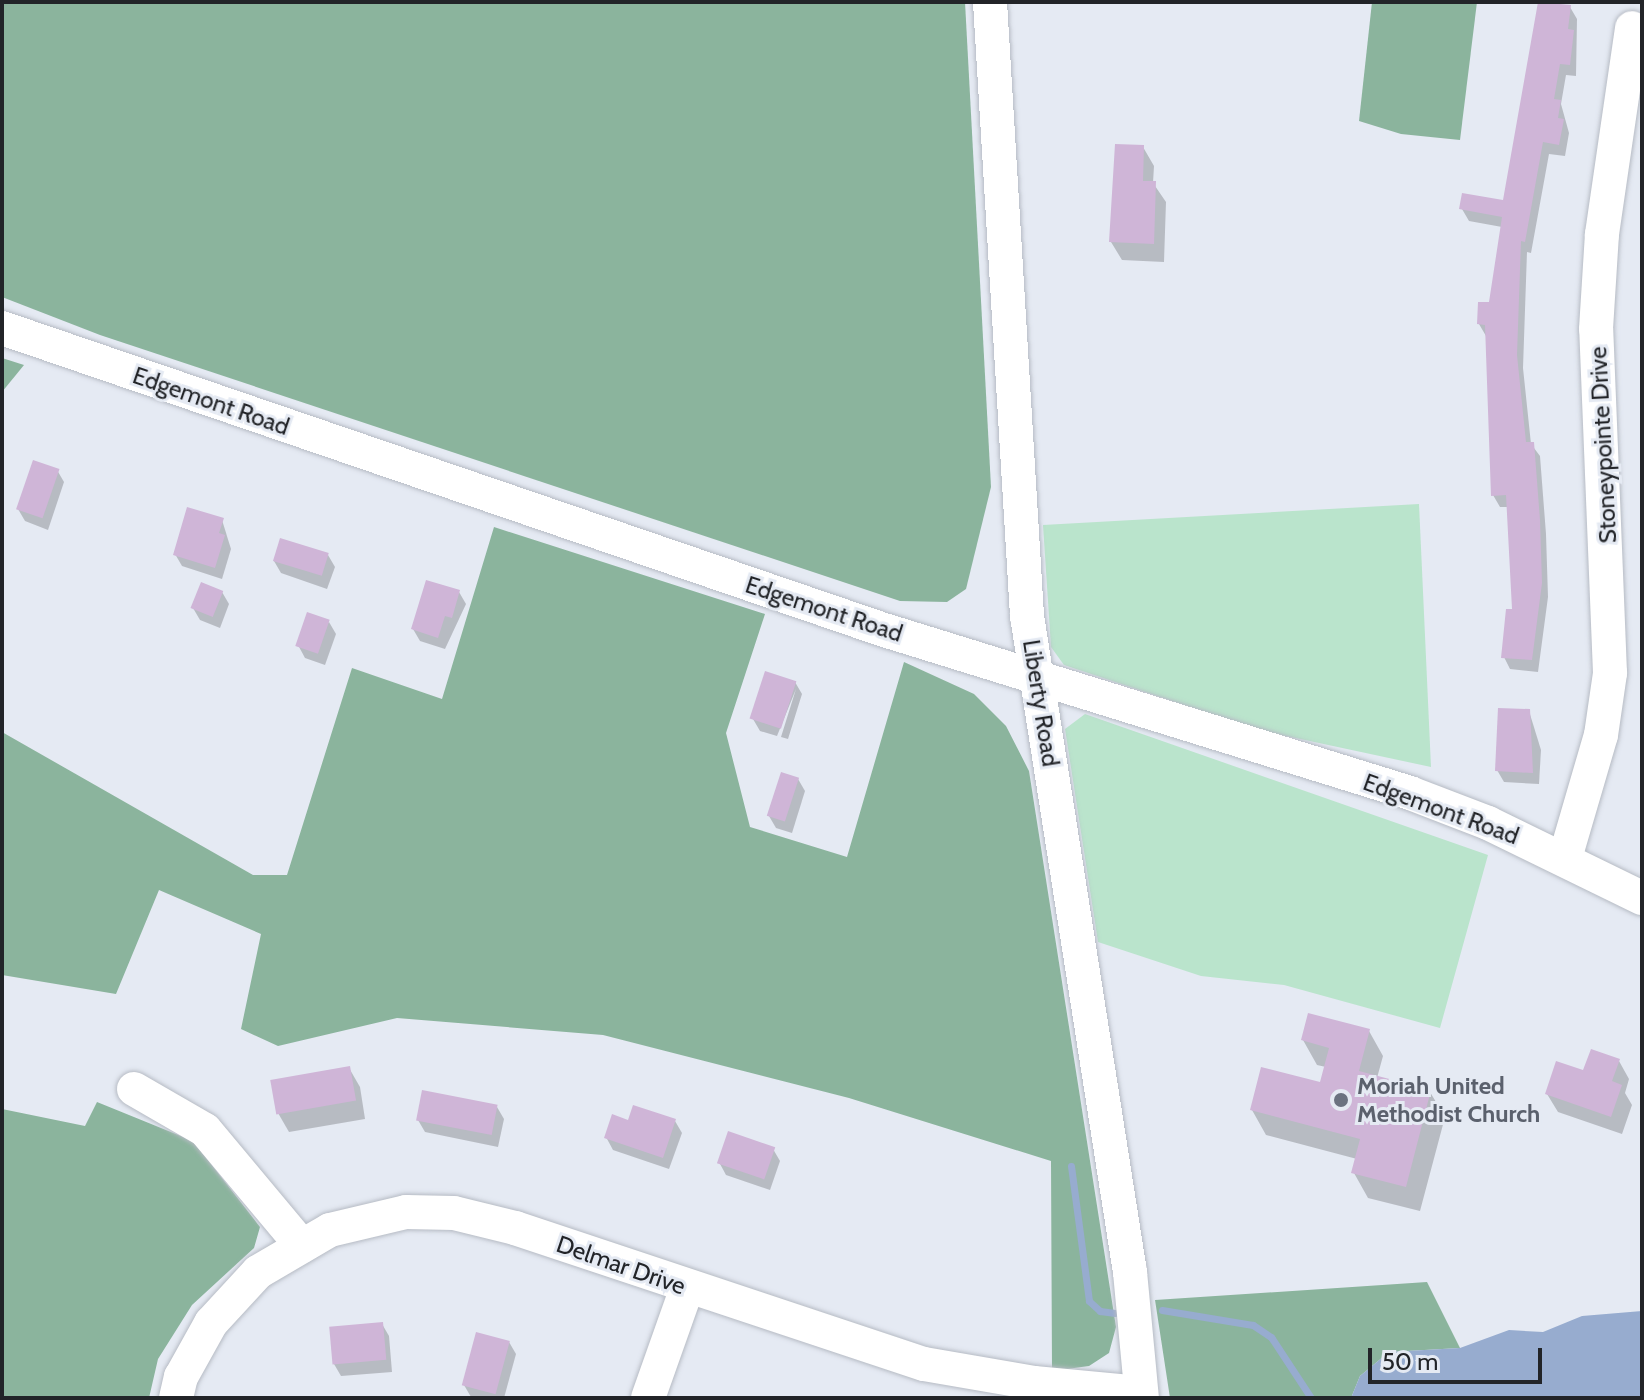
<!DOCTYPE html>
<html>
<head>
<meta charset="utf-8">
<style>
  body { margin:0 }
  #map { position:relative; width:1644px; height:1400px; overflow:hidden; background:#e5eaf3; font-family:Cabin,sans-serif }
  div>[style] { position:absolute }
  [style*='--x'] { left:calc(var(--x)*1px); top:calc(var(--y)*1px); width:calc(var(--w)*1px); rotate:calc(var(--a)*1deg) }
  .green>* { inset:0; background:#bae4cc }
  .forest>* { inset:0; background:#8bb49d }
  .water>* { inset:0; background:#97accf }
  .shadow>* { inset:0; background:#0003 }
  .stream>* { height:7px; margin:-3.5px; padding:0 3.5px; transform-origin:3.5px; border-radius:3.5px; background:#97accf }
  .building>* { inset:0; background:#cfb5d7; transform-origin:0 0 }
  .roads { filter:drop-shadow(0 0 2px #b6bbc4) drop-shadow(0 0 2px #b6bbc4) }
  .minor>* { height:34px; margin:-17px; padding:0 17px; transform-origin:17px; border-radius:17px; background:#fff }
  .dots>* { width:22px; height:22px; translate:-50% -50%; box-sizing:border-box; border:4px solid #e5eaf3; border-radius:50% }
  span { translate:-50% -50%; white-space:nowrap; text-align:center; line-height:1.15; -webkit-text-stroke:6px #e5eaf3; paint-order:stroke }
  .street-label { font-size:24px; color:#222428 }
  .worship-label { font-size:24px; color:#5b616d; font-weight:700 }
  .left { translate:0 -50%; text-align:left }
  .frame { position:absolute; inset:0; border:4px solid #222428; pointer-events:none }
  .scale { position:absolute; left:1368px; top:1348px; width:174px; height:36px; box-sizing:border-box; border:4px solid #222428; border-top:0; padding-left:10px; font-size:24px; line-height:28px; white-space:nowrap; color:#222428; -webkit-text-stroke:6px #e5eaf3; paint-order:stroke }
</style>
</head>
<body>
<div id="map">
  <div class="green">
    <div style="clip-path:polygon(1419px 504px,1431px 767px,1263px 731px,1064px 665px,1051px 647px,1043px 525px)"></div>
    <div style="clip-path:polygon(1085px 714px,1488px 855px,1440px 1028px,1284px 985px,1201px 976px,1098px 942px,1065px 729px)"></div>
  </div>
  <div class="forest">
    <div style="clip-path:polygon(2px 2px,965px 2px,991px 487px,966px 589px,947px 602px,900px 601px,100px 335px,2px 297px)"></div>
    <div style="clip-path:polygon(1372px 2px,1477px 2px,1460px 140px,1401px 134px,1359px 121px)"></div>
    <div style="clip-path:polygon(2px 358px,24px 365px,2px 392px)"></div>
    <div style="clip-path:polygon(494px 527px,765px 614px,726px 733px,750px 827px,847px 857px,904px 662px,974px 694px,1006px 726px,1029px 771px,1116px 1327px,1109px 1353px,1089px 1366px,1052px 1371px,1051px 1161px,849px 1098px,603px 1035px,397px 1018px,278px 1046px,241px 1029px,261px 934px,159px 890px,116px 994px,2px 975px,2px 732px,253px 875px,287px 875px,352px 668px,442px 699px)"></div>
    <div style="clip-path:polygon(97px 1102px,193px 1141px,260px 1227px,254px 1248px,192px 1305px,158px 1359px,149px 1398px,2px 1398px,2px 1109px,85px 1126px)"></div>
    <div style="clip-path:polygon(1427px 1282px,1460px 1348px,1389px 1352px,1360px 1376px,1351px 1398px,1170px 1398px,1155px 1300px)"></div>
  </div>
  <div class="water">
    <div style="clip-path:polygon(1642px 1311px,1642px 1398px,1351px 1398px,1360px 1376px,1389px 1352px,1460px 1348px,1509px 1330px,1543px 1332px,1582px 1316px)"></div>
  </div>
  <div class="shadow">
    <div style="clip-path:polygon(1570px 7px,1577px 19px,1576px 76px,1566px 75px,1561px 104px,1569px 133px,1565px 156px,1549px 154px,1531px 253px,1527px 252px,1523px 368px,1531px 444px,1540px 456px,1546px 534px,1548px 597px,1538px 672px,1510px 669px,1504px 657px,1514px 611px,1509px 507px,1500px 507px,1493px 495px,1486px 336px,1479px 324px,1491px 304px,1502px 227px,1469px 221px,1462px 209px,1505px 202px)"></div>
    <div style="clip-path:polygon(1143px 147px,1154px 166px,1153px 183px,1166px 202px,1164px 262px,1122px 260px,1111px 242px)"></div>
    <div style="clip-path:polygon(57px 470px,64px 482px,48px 530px,25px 521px,18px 509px)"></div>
    <div style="clip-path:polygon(222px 520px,231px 549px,222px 579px,182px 566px,175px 554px)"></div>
    <div style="clip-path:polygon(328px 555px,335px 567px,327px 589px,281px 573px,274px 561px)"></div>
    <div style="clip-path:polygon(222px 592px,229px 604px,220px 628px,200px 620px,193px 608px)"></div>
    <div style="clip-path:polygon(459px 592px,466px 604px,445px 649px,420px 641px,413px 629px)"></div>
    <div style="clip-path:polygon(329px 622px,336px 634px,325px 665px,305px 658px,298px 645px)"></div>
    <div style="clip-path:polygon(795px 682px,802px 694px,788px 739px,781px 737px,796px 689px,777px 736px,760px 731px,753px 719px)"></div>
    <div style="clip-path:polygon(1529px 711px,1541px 750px,1539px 784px,1504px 782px,1497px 770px)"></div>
    <div style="clip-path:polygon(798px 779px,805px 791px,792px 833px,776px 828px,769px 816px)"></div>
    <div style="clip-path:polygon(1369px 1031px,1383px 1056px,1377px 1078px,1430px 1092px,1445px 1117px,1420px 1211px,1368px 1198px,1354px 1173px,1357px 1159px,1266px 1135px,1252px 1110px,1322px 1085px,1326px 1067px,1317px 1065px,1303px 1040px)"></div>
    <div style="clip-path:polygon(1619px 1061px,1629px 1079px,1625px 1093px,1632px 1105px,1622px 1134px,1558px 1112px,1547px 1094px)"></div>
    <div style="clip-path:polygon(349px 1068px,360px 1087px,365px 1119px,289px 1132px,278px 1113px)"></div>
    <div style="clip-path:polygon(497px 1107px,504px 1119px,498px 1147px,425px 1132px,418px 1120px)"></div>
    <div style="clip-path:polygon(675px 1121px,682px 1133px,669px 1169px,613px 1150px,606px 1137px,629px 1122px)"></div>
    <div style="clip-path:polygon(773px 1149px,780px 1161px,770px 1190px,726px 1175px,719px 1162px)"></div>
    <div style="clip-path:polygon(382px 1324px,389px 1336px,392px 1372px,341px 1376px,334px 1364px)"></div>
    <div style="clip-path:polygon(509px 1342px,516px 1354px,504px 1398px,471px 1397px,464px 1385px)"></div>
  </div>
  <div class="stream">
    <div style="--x:1071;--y:1166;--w:136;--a:82.4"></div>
    <div style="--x:1089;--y:1301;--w:15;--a:42"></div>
    <div style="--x:1100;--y:1311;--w:15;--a:8"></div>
    <div style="--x:1162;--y:1310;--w:92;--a:9.4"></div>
    <div style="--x:1253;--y:1325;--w:22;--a:34"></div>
    <div style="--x:1271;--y:1337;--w:73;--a:56.7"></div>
  </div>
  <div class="building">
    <div style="clip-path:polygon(1538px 2px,1571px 5px,1568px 29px,1574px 30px,1570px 65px,1560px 64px,1554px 99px,1561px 100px,1558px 118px,1564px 119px,1559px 145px,1543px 142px,1525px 242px,1521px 241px,1517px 355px,1526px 442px,1534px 442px,1540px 520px,1542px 583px,1532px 660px,1501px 658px,1506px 609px,1512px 609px,1506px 495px,1491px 496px,1485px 325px,1477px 324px,1478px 302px,1489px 302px,1502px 217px,1459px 209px,1462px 193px,1503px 200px)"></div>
    <div style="clip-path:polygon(1115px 144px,1144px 145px,1143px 181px,1156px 181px,1154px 244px,1109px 242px)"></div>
    <div style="left:33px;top:460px;width:28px;height:52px;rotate:19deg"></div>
    <div style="clip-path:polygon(187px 507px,224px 518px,219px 533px,225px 535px,215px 568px,173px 555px)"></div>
    <div style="left:280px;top:538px;width:51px;height:24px;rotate:17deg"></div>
    <div style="clip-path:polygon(426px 580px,460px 590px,452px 618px,445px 616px,438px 638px,411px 629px)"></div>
    <div style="left:201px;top:582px;width:24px;height:28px;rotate:22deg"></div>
    <div style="left:307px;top:612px;width:24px;height:36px;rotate:19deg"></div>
    <div style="left:765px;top:671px;width:33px;height:50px;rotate:18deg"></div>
    <div style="clip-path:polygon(1498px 708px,1530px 709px,1533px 773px,1495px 771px)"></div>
    <div style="left:781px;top:772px;width:19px;height:46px;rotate:18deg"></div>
    <div style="clip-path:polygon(1308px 1013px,1370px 1029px,1359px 1071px,1431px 1090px,1406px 1187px,1351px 1173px,1360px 1139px,1250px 1110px,1261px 1067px,1320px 1082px,1329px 1048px,1301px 1040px)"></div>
    <div style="clip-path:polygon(1591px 1049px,1620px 1059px,1612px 1081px,1622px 1085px,1611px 1117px,1545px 1094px,1556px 1061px,1583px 1070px)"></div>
    <div style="left:350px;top:1066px;width:35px;height:81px;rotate:80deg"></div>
    <div style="left:422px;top:1090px;width:77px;height:31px;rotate:11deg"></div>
    <div style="clip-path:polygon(633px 1105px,676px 1119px,663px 1158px,604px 1138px,612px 1114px,628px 1120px)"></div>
    <div style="left:728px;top:1131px;width:50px;height:34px;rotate:19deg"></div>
    <div style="left:383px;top:1322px;width:38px;height:54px;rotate:85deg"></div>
    <div style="left:476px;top:1332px;width:35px;height:55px;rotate:15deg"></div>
  </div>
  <div class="roads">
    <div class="minor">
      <div style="--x:990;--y:2;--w:615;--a:86.55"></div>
      <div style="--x:1027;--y:616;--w:664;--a:81.08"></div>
      <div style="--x:1130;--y:1272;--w:127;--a:84.6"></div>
      <div style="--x:2;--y:328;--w:929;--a:18.9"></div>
      <div style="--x:881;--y:629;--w:554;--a:17.22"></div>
      <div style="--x:1410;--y:793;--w:84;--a:21"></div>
      <div style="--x:1488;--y:823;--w:171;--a:26"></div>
      <div style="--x:1565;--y:858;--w:128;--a:-73.7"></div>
      <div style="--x:1601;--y:735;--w:63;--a:-81.7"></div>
      <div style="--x:1610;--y:673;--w:344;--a:-92.3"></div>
      <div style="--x:1596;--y:329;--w:95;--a:-86.4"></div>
      <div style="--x:1602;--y:234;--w:208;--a:-81.7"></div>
      <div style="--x:134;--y:1089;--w:82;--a:30"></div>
      <div style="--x:205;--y:1130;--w:151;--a:50.1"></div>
      <div style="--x:176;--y:1398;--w:22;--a:-77"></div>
      <div style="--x:181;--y:1377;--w:62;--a:-60.9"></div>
      <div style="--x:211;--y:1323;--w:69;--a:-47.3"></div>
      <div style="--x:258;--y:1272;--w:83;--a:-30.3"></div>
      <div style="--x:330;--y:1230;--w:78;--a:-13.3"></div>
      <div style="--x:406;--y:1212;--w:48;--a:1.2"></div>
      <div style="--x:454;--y:1213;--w:63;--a:13.8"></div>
      <div style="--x:515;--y:1228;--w:431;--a:18.4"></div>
      <div style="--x:924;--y:1364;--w:112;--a:9.8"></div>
      <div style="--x:1034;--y:1383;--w:107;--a:5.3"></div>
      <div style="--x:648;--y:1398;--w:117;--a:-70.5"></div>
    </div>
  </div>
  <div class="dots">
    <div style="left:1341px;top:1100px;background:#6b7280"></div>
  </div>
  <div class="street-label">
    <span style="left:211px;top:401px;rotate:19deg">Edgemont Road</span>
    <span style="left:1603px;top:445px;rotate:-93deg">Stoneypointe Drive</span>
    <span style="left:824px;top:609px;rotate:18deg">Edgemont Road</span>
    <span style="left:1041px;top:703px;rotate:81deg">Liberty Road</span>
    <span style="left:1441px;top:809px;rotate:20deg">Edgemont Road</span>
    <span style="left:621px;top:1265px;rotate:19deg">Delmar Drive</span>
  </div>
  <div class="worship-label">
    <span class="left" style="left:1357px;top:1100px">Moriah United<br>Methodist Church</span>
  </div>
  <div class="frame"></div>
  <div class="scale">50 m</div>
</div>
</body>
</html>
